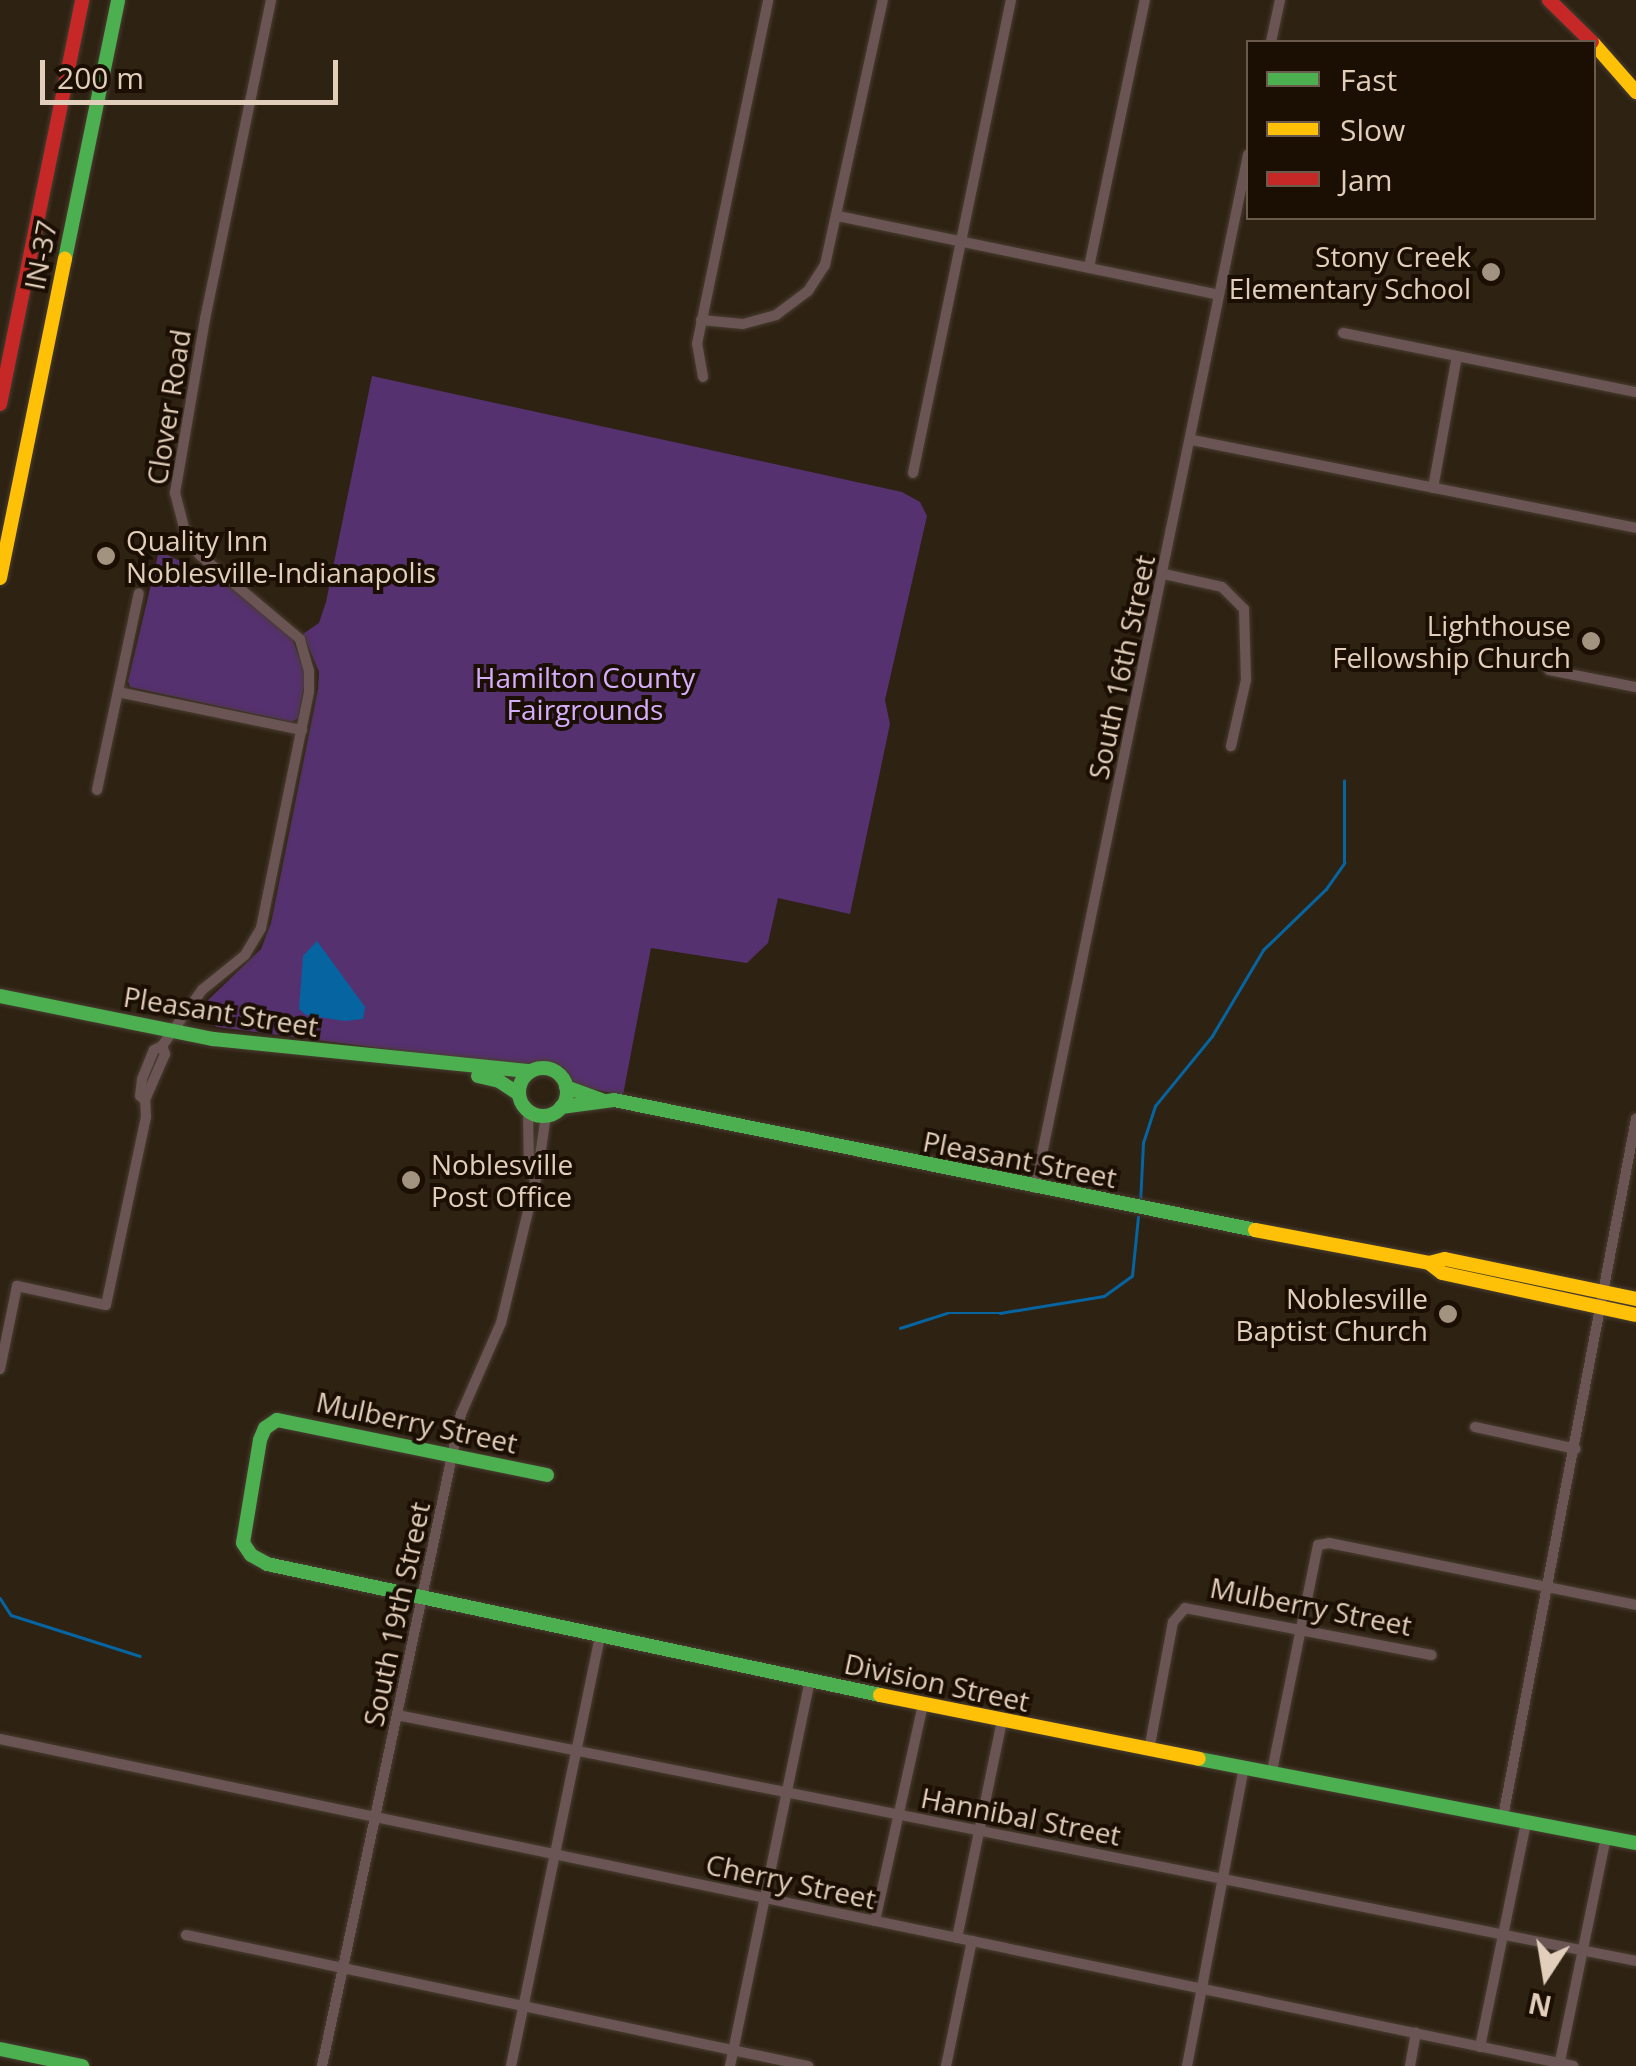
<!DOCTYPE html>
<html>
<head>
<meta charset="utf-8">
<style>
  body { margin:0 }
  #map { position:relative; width:1636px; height:2066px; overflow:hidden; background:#2e2213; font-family:"Open Sans",sans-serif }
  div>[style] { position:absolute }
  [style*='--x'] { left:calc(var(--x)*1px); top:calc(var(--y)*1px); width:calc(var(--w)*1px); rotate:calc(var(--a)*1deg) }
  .green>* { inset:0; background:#56316f }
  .water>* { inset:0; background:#0664a1 }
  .stream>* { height:2.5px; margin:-1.25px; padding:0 1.25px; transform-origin:1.25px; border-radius:1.25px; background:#0664a1 }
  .roads { filter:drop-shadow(0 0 2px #483d30) drop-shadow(0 0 2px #483d30) }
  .street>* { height:10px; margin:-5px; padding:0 5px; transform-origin:5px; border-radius:5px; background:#6a5554 }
  .fast>* { height:14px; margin:-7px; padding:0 7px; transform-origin:7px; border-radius:7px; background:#4caf50 }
  .fast>.ring { margin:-7px; padding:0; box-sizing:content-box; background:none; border:14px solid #4caf50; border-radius:50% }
  .slow>* { height:14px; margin:-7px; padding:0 7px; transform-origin:7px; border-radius:7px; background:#ffc107 }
  .jam>* { height:14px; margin:-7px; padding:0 7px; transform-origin:7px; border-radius:7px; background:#c62828 }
  .dots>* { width:28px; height:28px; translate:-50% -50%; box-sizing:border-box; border:5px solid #1b0e02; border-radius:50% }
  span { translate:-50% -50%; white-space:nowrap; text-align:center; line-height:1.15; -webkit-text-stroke:8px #1b0e02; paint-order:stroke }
  .street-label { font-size:28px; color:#e1cebb }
  .poi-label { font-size:28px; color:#e1cebb }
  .right { translate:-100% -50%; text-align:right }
  .left { translate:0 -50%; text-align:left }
  .park-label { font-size:28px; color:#d5adfd }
  .legend { position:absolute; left:1246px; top:40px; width:350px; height:180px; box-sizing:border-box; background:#1b0e02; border:2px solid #6a5b4c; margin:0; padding:12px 18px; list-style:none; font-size:30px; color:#e1cebb }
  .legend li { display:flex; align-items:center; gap:20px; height:50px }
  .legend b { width:50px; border:2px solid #6a5b4c }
  .north { position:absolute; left:1496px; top:1926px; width:100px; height:100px; -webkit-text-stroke:8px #1b0e02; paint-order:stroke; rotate:192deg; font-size:28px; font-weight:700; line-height:40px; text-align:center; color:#e1cebb }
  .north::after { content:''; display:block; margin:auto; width:35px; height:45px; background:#e1cebb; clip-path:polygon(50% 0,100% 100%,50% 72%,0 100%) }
  .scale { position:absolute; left:40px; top:60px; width:298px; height:45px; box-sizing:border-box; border:5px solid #e1cebb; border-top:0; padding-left:12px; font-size:30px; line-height:35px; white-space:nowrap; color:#e1cebb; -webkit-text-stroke:8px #1b0e02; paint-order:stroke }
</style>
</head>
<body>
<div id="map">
  <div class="green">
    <div style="clip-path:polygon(372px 376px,902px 492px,920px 502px,927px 516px,885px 700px,890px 724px,850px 914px,778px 898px,768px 943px,747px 963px,651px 948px,623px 1095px,577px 1086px,552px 1066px,526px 1067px,217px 1027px,205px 1018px,205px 1003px,261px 949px,271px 923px,318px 689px,319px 672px,303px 634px,319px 623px,326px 602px)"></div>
    <div style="clip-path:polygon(159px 551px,220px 580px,291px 636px,306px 675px,298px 718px,292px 722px,130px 687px,128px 681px)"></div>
  </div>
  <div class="water">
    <div style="clip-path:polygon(317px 941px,365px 1007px,363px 1019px,345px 1021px,306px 1015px,299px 1009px,303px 956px)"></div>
  </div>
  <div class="stream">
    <div style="--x:1140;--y:1204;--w:61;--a:-87.2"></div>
    <div style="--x:1143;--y:1143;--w:39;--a:-72"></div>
    <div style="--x:1155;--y:1106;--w:90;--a:-50.8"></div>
    <div style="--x:1212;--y:1036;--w:100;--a:-59.3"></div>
    <div style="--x:1263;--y:950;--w:88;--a:-44.1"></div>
    <div style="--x:1326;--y:889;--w:32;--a:-55"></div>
    <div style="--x:1344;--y:863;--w:82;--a:-90"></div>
    <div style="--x:900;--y:1328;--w:49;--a:-17.7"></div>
    <div style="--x:947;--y:1313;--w:53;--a:0"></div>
    <div style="--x:1000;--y:1313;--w:105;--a:-9.3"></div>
    <div style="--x:1104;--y:1296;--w:34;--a:-36"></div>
    <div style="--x:1132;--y:1276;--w:59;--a:-84.2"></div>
    <div style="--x:0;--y:1598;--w:20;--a:57"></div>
    <div style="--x:11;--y:1615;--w:135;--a:17.6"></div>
  </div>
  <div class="roads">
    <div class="street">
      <div style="--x:1271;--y:42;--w:43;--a:-77.9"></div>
      <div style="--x:838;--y:216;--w:389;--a:11.7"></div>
      <div style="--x:1089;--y:267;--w:273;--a:-78.2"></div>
      <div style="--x:701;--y:320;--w:42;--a:5.4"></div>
      <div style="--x:743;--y:324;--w:34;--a:-15"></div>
      <div style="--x:776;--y:315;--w:40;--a:-37"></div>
      <div style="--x:808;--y:291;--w:31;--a:-57"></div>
      <div style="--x:825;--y:265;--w:271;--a:-77.7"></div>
      <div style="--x:1343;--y:333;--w:299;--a:11.4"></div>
      <div style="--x:703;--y:377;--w:34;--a:-100"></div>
      <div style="--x:697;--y:344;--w:351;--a:-78.3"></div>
      <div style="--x:1192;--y:440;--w:453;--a:11.2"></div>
      <div style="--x:913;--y:473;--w:483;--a:-78.3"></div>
      <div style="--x:1433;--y:488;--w:134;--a:-79.7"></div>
      <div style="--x:1164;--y:574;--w:59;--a:12.6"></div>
      <div style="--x:1222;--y:587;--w:31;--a:45"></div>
      <div style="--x:1244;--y:609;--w:71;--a:88.4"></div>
      <div style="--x:1246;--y:680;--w:68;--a:102.8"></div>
      <div style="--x:1549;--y:670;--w:89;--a:11.1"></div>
      <div style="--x:118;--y:692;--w:188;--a:11.7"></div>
      <div style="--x:97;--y:790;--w:201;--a:-78"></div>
      <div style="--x:162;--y:1046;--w:9;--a:69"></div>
      <div style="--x:165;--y:1054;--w:50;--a:113.5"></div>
      <div style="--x:145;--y:1100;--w:6;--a:-141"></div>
      <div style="--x:140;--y:1096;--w:17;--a:-83"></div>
      <div style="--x:142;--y:1079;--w:31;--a:-68"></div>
      <div style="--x:154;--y:1050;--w:9;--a:-27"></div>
      <div style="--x:162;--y:1046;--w:69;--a:-54.5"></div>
      <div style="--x:202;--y:990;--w:55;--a:-39.1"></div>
      <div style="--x:245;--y:955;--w:31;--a:-59"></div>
      <div style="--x:261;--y:928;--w:241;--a:-78.5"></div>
      <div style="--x:309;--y:692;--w:21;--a:-90"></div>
      <div style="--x:309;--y:671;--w:33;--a:-106"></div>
      <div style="--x:300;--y:639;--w:131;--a:-140"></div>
      <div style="--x:200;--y:555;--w:21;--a:-129"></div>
      <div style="--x:187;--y:539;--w:48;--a:-104.6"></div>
      <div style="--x:175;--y:493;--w:177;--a:-80.2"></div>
      <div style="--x:205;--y:319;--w:326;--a:-78.3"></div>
      <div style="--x:528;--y:1111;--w:59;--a:89"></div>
      <div style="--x:529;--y:1170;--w:9;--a:58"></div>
      <div style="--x:1035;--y:1188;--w:1055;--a:-78.35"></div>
      <div style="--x:0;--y:1369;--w:85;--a:-78.4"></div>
      <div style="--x:17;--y:1286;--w:91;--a:12.1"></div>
      <div style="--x:106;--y:1305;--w:192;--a:-78"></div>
      <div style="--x:146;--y:1117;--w:17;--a:-93"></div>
      <div style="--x:1475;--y:1427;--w:103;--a:12.3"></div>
      <div style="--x:397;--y:1715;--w:1263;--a:11.23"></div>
      <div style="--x:0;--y:1739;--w:1607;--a:11.74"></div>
      <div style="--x:1149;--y:1750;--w:130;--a:-79.4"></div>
      <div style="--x:1173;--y:1622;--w:18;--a:-49"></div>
      <div style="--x:1185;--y:1608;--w:251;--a:10.8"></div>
      <div style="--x:1272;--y:1771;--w:231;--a:-78.5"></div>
      <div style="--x:1318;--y:1545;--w:11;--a:-10"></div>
      <div style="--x:1329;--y:1543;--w:313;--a:11.4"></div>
      <div style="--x:1503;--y:1817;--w:711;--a:-79.21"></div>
      <div style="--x:875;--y:1921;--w:222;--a:-77.5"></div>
      <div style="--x:186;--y:1935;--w:636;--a:11.89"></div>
      <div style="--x:957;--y:1938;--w:222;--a:-78.3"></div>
      <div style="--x:1480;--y:2047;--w:230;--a:-78.4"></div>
      <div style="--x:322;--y:2066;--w:667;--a:-77.97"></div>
      <div style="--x:461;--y:1414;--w:99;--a:-66.3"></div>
      <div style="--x:501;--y:1323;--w:157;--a:-76.4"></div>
      <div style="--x:538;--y:1170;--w:56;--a:-81.7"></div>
      <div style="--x:511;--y:2066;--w:439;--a:-78.3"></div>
      <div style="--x:730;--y:2066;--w:393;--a:-78.3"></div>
      <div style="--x:946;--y:2066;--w:128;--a:-78.3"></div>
      <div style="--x:1187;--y:2066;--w:305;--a:-79.2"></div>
      <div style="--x:1410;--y:2066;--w:34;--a:-80"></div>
      <div style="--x:1559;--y:2066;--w:234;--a:-78.4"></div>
    </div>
    <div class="fast">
      <div style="--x:65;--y:259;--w:264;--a:-78.4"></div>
      <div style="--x:0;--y:996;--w:217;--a:11.4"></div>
      <div style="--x:213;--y:1039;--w:319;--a:5.8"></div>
      <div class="ring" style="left:519px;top:1068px;width:34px;height:34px"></div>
      <div style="--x:478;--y:1076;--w:22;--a:13"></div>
      <div style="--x:499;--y:1081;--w:24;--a:33"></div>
      <div style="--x:566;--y:1087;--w:38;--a:20"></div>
      <div style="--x:561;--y:1107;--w:53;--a:-7.5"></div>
      <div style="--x:614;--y:1100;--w:654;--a:11.46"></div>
      <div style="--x:547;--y:1475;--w:276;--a:-168.5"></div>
      <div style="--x:277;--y:1420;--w:14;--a:146"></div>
      <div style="--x:265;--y:1428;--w:13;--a:113"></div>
      <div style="--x:260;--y:1440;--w:104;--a:99.4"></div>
      <div style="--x:243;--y:1543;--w:14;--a:56"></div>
      <div style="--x:251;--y:1555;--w:18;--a:29"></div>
      <div style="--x:267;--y:1564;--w:627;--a:12.06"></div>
      <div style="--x:1199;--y:1759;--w:445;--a:10.9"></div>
      <div style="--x:0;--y:2049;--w:84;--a:11.7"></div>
    </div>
    <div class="slow">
      <div style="--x:1594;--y:44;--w:64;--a:48.8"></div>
      <div style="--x:0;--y:578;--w:326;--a:-78.5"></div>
      <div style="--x:1255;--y:1230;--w:177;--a:10.7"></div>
      <div style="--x:1429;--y:1263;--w:16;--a:-14"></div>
      <div style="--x:1445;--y:1259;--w:195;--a:11.8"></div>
      <div style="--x:1429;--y:1263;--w:16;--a:38"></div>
      <div style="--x:1442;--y:1273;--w:198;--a:12.2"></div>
      <div style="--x:880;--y:1695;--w:325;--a:11.3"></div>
    </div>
    <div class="jam">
      <div style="--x:1549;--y:0;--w:60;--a:44.3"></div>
      <div style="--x:0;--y:404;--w:412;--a:-78.5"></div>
    </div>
  </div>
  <div class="dots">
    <div style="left:1491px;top:272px;background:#a29280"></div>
    <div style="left:106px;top:556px;background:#a29280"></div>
    <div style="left:1591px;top:641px;background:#a29280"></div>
    <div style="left:411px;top:1180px;background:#a29280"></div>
    <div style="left:1448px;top:1314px;background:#a29280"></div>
  </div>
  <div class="street-label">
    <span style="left:40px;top:255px;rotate:-79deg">IN-37</span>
    <span style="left:168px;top:407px;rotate:-81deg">Clover Road</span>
    <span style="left:1121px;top:667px;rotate:-78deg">South 16th Street</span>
    <span style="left:221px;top:1011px;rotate:9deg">Pleasant Street</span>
    <span style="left:1020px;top:1159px;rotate:11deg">Pleasant Street</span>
    <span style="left:417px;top:1422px;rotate:12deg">Mulberry Street</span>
    <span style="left:1311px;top:1606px;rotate:11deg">Mulberry Street</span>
    <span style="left:396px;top:1614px;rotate:-78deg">South 19th Street</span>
    <span style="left:937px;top:1682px;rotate:12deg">Division Street</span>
    <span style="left:1021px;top:1816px;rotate:11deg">Hannibal Street</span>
    <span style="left:791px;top:1881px;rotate:12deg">Cherry Street</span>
  </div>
  <div class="poi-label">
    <span class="right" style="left:1471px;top:272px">Stony Creek<br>Elementary School</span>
    <span class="left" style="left:126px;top:556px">Quality Inn<br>Noblesville-Indianapolis</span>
    <span class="right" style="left:1571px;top:641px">Lighthouse<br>Fellowship Church</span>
    <span class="left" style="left:431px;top:1180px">Noblesville<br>Post Office</span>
    <span class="right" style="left:1428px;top:1314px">Noblesville<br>Baptist Church</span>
  </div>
  <div class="park-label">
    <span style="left:585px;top:693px">Hamilton County<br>Fairgrounds</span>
  </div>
  <ul class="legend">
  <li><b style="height:12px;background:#4caf50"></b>Fast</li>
  <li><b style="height:12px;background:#ffc107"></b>Slow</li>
  <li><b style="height:12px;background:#c62828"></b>Jam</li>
  </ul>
  <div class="north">N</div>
  <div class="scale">200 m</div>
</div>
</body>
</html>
